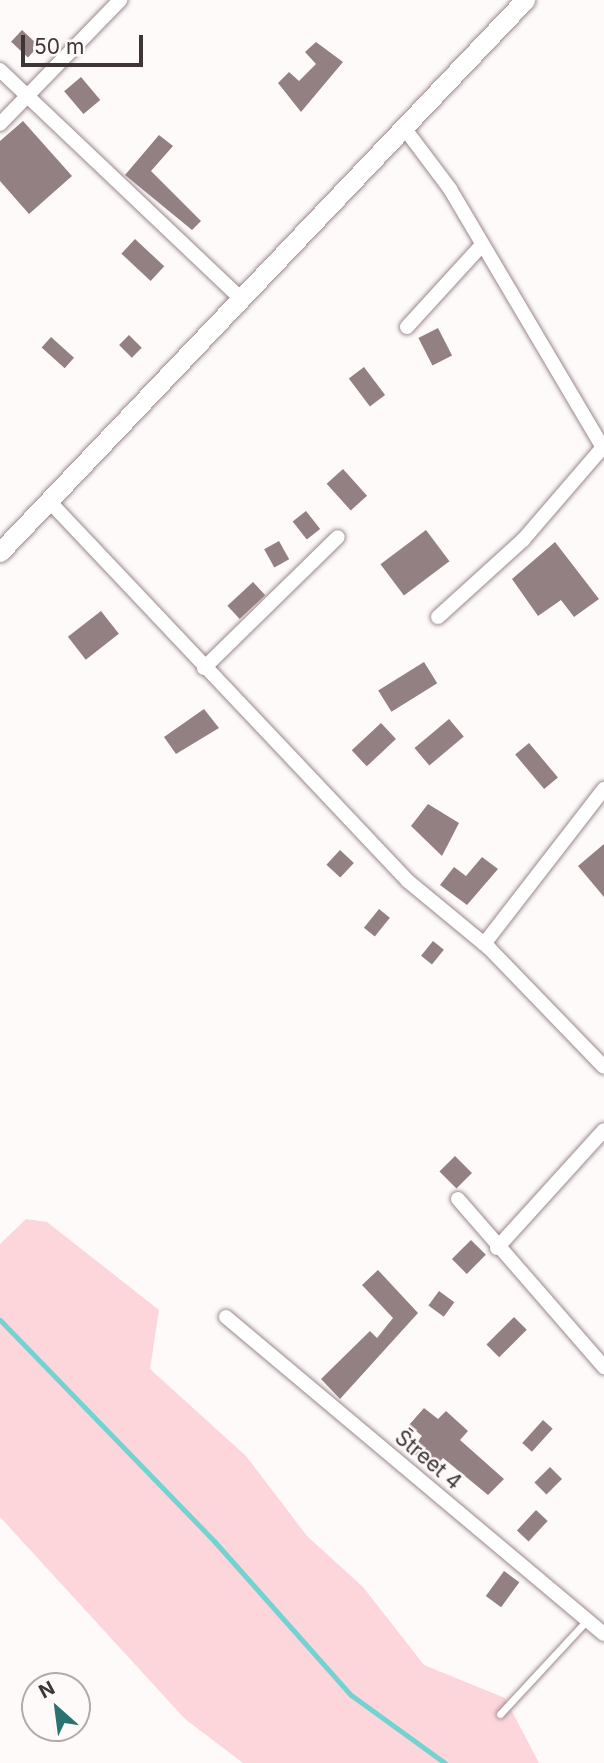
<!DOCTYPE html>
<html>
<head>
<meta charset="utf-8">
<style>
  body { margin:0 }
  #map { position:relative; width:604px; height:1763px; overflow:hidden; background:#fefafa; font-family:Inter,sans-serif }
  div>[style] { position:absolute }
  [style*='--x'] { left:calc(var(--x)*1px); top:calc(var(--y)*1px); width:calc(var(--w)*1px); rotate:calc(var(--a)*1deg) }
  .green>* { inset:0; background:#fdd6dc }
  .stream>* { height:5px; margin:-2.5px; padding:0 2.5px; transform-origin:2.5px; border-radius:2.5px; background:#72d3d0 }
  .building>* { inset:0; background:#938083; transform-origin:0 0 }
  .roads { filter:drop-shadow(0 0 2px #9b888b) drop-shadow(0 0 2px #9b888b) }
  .service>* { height:7px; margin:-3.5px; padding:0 3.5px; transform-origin:3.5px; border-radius:3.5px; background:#fff }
  .minor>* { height:14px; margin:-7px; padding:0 7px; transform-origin:7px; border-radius:7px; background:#fff }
  .tertiary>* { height:19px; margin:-9.5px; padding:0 9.5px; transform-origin:9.5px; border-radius:9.5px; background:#fff }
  span { translate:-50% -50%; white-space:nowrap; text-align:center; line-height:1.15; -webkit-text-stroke:5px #fefafa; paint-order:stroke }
  .street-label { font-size:21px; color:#3d3536 }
  .north { position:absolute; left:21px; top:1672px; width:70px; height:70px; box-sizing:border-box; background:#fefafa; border:2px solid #b1abac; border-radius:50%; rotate:332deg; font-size:19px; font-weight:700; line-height:28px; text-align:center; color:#3d3536 }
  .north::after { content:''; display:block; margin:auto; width:24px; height:32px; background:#297371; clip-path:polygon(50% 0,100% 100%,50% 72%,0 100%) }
  .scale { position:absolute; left:21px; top:35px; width:122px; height:32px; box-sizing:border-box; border:4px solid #3d3536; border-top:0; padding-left:9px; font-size:21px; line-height:24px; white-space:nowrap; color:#3d3536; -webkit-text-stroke:5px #fefafa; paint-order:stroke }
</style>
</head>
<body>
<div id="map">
  <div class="green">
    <div style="clip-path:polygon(26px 1219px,47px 1222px,159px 1310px,150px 1369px,246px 1456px,307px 1536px,363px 1587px,424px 1665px,505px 1698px,539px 1763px,243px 1763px,185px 1719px,0 1517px,0 1244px)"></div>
  </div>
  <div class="stream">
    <div style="--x:0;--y:1320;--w:309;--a:45.9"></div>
    <div style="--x:215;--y:1542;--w:205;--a:48.4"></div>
    <div style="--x:351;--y:1695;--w:116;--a:35.9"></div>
  </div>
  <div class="building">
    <div style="left:22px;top:30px;width:23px;height:16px;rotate:43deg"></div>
    <div style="clip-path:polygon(316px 42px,343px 62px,301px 112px,278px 83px,289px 72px,299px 81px,316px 64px,305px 52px)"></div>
    <div style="left:81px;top:77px;width:30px;height:22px;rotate:50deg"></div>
    <div style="clip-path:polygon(23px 121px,72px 176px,29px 214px,0 181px,0 141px)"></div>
    <div style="clip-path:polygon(159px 135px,173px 146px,151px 171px,201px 221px,192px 230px,125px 175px)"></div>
    <div style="left:135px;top:239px;width:40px;height:20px;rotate:43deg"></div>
    <div style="left:438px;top:328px;width:31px;height:22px;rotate:63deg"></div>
    <div style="left:129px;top:335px;width:18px;height:14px;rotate:45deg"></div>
    <div style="left:51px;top:337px;width:31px;height:14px;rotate:42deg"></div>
    <div style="left:364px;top:367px;width:35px;height:19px;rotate:53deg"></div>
    <div style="left:343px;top:469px;width:36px;height:22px;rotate:48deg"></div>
    <div style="left:306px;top:511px;width:23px;height:17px;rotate:52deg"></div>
    <div style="left:426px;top:530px;width:39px;height:57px;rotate:53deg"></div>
    <div style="left:279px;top:541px;width:21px;height:17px;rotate:61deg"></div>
    <div style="clip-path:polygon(555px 542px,599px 599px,574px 617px,561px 600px,538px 616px,512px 579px)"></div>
    <div style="left:253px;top:582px;width:18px;height:35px;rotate:47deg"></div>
    <div style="left:101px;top:611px;width:29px;height:42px;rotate:52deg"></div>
    <div style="left:424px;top:662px;width:25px;height:54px;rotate:58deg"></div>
    <div style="clip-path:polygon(204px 709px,219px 728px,176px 754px,164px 737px)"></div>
    <div style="left:449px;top:719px;width:23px;height:45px;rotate:50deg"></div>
    <div style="left:381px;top:723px;width:22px;height:40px;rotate:47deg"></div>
    <div style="left:529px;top:743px;width:45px;height:18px;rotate:50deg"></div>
    <div style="clip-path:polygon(428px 804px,459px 823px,442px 856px,411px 826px)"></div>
    <div style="clip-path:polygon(604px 844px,604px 897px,578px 866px)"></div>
    <div style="left:340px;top:850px;width:19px;height:20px;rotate:43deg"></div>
    <div style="clip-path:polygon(482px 857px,498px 869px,467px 905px,440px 885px,454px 867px,466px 876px)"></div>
    <div style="left:379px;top:909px;width:14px;height:24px;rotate:39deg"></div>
    <div style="left:433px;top:941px;width:14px;height:19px;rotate:39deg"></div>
    <div style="left:455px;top:1156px;width:24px;height:22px;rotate:45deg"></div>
    <div style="left:471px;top:1240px;width:21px;height:27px;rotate:45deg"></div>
    <div style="clip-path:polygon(378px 1270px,418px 1313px,340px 1399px,321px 1379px,370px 1331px,377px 1338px,393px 1318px,362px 1285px)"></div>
    <div style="left:439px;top:1291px;width:19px;height:18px;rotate:36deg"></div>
    <div style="left:514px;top:1317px;width:18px;height:39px;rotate:45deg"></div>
    <div style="clip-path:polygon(424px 1408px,438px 1419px,446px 1411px,468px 1431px,460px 1440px,504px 1479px,488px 1495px,443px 1458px,432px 1470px,410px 1450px,422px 1436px,409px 1425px)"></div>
    <div style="left:543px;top:1420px;width:13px;height:31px;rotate:42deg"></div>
    <div style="left:550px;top:1467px;width:17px;height:22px;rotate:45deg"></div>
    <div style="left:536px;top:1510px;width:16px;height:28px;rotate:43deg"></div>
    <div style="left:504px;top:1571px;width:19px;height:31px;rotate:36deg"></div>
  </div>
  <div class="roads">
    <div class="service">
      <div style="--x:500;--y:1714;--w:128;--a:-47.2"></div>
    </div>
    <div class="minor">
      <div style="--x:0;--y:70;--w:331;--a:43.5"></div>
      <div style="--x:0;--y:124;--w:173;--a:-45.9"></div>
      <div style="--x:405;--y:129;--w:75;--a:53.1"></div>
      <div style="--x:450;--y:189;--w:302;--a:59.4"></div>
      <div style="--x:407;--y:327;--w:111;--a:-47.6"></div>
      <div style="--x:49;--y:501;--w:523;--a:46.63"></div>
      <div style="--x:408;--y:881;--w:105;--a:39.6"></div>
      <div style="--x:489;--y:948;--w:165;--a:46"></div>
      <div style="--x:438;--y:617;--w:115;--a:-42.2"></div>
      <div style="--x:523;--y:540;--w:123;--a:-49.3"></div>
      <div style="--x:204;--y:668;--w:187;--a:-44.4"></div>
      <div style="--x:484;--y:944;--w:196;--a:-52.3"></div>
      <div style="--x:458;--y:1199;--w:223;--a:49"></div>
      <div style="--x:497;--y:1248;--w:159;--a:-47.8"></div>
      <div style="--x:226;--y:1317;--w:493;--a:40"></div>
    </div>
    <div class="tertiary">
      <div style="--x:0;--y:552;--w:762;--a:-46.44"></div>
    </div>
  </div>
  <div class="street-label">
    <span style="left:428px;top:1460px;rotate:40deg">S̄treet 4</span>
  </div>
  <div class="north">N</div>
  <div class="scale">50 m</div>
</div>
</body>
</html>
